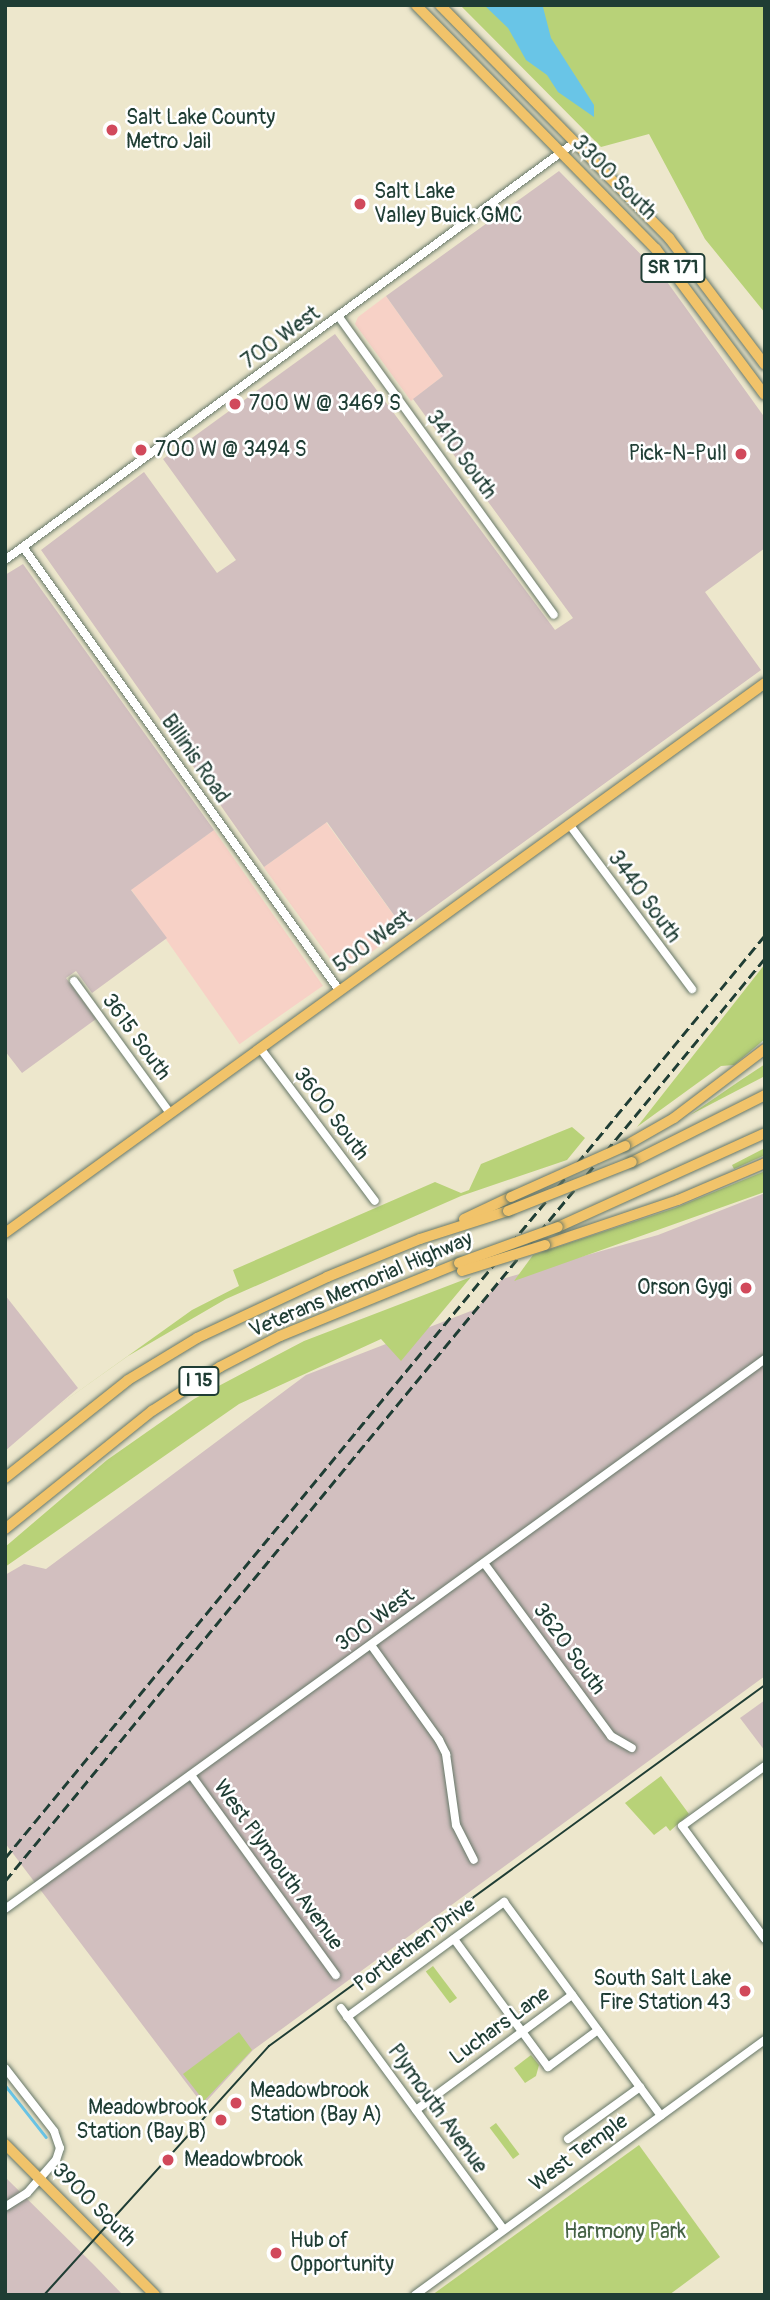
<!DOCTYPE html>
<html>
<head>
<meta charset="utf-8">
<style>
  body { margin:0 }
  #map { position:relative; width:770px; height:2300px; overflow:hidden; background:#ede7cc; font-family:Pangolin,sans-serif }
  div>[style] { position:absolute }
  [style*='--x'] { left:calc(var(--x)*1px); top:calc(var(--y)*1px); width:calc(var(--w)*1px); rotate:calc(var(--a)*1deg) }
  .built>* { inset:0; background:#f7d1c6; transform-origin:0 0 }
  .industrial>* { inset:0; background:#d2bfbf }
  .green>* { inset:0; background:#b8d278; transform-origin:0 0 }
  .water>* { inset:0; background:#69c5e7 }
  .stream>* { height:2.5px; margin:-1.25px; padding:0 1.25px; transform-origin:1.25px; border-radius:1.25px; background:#69c5e7 }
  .roads { filter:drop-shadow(0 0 2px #677869) drop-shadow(0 0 2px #677869) }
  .minor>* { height:8px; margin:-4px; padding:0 4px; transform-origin:4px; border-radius:4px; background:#fff }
  .major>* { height:10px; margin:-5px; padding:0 5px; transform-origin:5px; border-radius:5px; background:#f1c36a }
  .highway>* { height:10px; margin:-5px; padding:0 5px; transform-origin:5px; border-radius:5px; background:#f1c36a }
  .tram>* { height:2px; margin:-1px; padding:0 1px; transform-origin:1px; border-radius:1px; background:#1f3d34 }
  .rail>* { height:2.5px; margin-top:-1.25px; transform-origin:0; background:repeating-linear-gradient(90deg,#1f3d34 0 10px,transparent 0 15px) }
  .bridges { filter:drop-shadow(0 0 2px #677869) drop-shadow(0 0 2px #677869) }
  .highway-bridge>* { height:10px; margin:-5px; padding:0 5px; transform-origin:5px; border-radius:5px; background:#f1c36a }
  .dots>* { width:19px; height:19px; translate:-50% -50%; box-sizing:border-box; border:4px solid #fff; border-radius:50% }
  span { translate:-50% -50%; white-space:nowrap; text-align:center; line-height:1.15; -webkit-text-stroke:5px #fff; paint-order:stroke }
  .shield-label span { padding:2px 5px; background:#fff; border:2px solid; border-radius:5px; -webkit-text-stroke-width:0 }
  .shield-label { font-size:19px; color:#1f3d34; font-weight:700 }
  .poi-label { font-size:21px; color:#1f3d34 }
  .left { translate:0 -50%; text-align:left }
  .right { translate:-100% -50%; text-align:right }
  .street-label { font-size:21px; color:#1f3d34 }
  .park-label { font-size:21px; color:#456245 }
  .frame { position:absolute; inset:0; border:7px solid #1f3d34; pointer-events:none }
</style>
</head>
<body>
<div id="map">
  <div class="built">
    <div style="clip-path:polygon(386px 296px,443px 376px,411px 401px,355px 324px,358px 317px)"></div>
    <div style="left:326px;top:822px;width:132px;height:77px;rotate:54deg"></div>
    <div style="left:214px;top:830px;width:190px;height:102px;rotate:55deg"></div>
  </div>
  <div class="industrial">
    <div style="clip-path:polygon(559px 171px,665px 279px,765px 418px,765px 548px,705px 592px,761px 670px,404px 929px,327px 822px,264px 867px,41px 550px,144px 472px,217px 573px,236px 560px,163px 459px,335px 334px,555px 630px,573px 618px,413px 399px,443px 376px,386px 296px)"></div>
    <div style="clip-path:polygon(23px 564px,214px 830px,131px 890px,167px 938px,92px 993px,76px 971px,66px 978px,96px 1019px,22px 1073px,5px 1051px,5px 575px)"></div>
    <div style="clip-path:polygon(765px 1193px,765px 1676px,253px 2050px,203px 2105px,5px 1843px,5px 1575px,24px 1564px,46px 1569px,306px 1375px,476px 1309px,502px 1279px,658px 1235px)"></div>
    <div style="clip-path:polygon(5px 1295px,78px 1388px,5px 1451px)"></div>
    <div style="clip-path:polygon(765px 1700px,765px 1751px,740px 1718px)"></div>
    <div style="clip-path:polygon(5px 2177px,94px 2265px,123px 2295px,5px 2295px)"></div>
  </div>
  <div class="green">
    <div style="clip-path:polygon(460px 5px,765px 5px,765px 313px,705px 239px,649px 134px,601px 147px)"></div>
    <div style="clip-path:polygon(765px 964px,765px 1039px,734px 1065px,721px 1066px,637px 1127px)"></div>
    <div style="clip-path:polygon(765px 1064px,765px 1076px,690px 1115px,741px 1080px)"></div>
    <div style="clip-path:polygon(572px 1127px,585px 1138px,567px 1160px,461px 1196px,226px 1299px,128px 1356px,48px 1413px,192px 1310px,239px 1286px,233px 1270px,435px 1182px,461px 1193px,469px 1190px,481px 1164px)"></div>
    <div style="clip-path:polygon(765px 1148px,765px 1155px,734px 1169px,732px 1165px)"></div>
    <div style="clip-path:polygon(765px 1171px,765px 1192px,514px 1281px,533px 1255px,675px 1208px)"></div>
    <div style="clip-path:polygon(471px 1277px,401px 1361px,381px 1339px,239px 1404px,5px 1567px,5px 1547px,107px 1460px,194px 1399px,304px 1341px)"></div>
    <div style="clip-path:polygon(661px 1776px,689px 1814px,670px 1831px,666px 1826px,654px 1835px,625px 1803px)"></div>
    <div style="left:433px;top:1966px;width:40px;height:9px;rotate:53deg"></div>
    <div style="clip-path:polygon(239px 2032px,252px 2050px,204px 2101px,183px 2074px)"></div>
    <div style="clip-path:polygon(531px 2055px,539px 2065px,536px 2076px,525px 2083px,514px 2068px)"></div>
    <div style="left:496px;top:2123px;width:39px;height:8px;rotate:53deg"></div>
    <div style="clip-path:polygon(639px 2145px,720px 2257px,669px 2295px,432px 2295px)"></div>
  </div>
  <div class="water">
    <div style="clip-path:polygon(484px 5px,543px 7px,551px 38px,594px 105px,594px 117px,558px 92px,547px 75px,526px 60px,508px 28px)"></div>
  </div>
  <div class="stream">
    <div style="--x:5;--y:2085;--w:66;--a:51.7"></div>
  </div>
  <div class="roads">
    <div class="minor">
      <div style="--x:339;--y:317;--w:367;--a:54.2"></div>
      <div style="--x:23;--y:547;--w:544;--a:54.5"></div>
      <div style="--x:5;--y:560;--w:707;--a:-36.25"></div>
      <div style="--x:569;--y:824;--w:206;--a:53.3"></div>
      <div style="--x:74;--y:981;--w:163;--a:54"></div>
      <div style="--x:260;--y:1048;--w:191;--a:53.1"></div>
      <div style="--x:484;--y:1563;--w:215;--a:53.7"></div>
      <div style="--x:611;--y:1736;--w:24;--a:30"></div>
      <div style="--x:371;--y:1645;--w:117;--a:54.4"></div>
      <div style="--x:439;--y:1740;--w:16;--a:63"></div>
      <div style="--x:446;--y:1754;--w:72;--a:82"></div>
      <div style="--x:456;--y:1825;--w:39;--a:63"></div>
      <div style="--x:765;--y:1766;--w:102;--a:144.1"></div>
      <div style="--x:682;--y:1826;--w:140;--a:53.7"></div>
      <div style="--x:191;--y:1775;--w:247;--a:54.1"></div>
      <div style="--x:5;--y:1909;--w:938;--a:-35.89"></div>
      <div style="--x:454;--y:1939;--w:159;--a:53.7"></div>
      <div style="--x:548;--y:2067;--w:62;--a:-36.5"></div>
      <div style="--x:341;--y:2008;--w:275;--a:53.7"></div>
      <div style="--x:347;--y:2017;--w:195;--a:-36.2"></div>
      <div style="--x:504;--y:1902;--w:265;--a:53.7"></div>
      <div style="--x:5;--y:2068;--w:80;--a:52.1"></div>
      <div style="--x:54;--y:2131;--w:18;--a:71"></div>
      <div style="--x:60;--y:2148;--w:13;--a:108"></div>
      <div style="--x:56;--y:2160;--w:44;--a:131.3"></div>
      <div style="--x:27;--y:2193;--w:26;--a:148"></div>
      <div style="--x:416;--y:2110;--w:194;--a:-36.4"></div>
      <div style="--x:568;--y:2139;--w:89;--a:-35.8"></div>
      <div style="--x:415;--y:2295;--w:433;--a:-36.1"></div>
    </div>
    <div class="major">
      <div style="--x:416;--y:5;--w:342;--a:45.5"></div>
      <div style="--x:656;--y:249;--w:182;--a:53.3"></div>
      <div style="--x:440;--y:5;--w:327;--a:45.5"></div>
      <div style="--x:669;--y:238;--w:159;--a:52.9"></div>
      <div style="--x:5;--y:1233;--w:938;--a:-35.89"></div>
      <div style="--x:5;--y:2144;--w:213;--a:45.2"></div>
    </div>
    <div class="highway">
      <div style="--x:625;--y:1146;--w:56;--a:-29.7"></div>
      <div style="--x:674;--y:1118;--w:114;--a:-37.2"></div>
      <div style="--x:632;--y:1162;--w:149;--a:-26.7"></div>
      <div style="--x:464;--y:1219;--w:52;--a:-25.1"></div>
      <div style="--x:558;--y:1227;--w:227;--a:-24.4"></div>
      <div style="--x:545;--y:1245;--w:140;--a:-18.7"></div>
      <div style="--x:678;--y:1200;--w:95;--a:-23"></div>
      <div style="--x:5;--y:1478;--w:157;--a:-38.5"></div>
      <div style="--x:128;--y:1380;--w:81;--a:-31.3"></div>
      <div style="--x:197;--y:1338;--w:144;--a:-25.1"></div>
      <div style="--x:327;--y:1277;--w:100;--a:-22.2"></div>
      <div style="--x:420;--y:1239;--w:92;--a:-17.7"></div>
      <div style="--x:5;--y:1529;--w:189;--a:-38.8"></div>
      <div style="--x:152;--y:1411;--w:81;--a:-32.9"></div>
      <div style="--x:220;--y:1367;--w:68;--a:-27.3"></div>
      <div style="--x:280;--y:1336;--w:193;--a:-22.2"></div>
    </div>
  </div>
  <div class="tram">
    <div style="--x:44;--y:2295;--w:336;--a:-47.9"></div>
    <div style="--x:269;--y:2046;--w:613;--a:-36.05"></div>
  </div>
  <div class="rail">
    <div style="--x:5;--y:1858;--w:1196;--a:-50.53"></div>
    <div style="--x:5;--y:1881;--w:1196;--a:-50.53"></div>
  </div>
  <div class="bridges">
    <div class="highway-bridge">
      <div style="--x:511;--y:1197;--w:125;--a:-24.1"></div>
      <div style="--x:508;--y:1211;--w:133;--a:-21.6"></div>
      <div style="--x:459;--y:1263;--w:105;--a:-20"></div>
      <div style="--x:462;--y:1271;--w:87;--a:-17.4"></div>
    </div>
  </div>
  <div class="dots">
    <div style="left:112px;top:130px;background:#d1495b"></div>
    <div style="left:360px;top:204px;background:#d1495b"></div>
    <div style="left:235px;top:404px;background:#d1495b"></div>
    <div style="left:141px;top:450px;background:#d1495b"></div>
    <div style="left:741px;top:454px;background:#d1495b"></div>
    <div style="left:746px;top:1288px;background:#d1495b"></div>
    <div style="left:745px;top:1991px;background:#d1495b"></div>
    <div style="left:236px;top:2103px;background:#d1495b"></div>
    <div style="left:221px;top:2120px;background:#d1495b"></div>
    <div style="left:168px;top:2160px;background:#d1495b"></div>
    <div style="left:276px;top:2253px;background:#d1495b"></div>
  </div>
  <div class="shield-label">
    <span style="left:673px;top:268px">SR 171</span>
    <span style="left:199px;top:1381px">I 15</span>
  </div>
  <div class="poi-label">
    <span class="left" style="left:126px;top:130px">Salt Lake County<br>Metro Jail</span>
    <span class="left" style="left:374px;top:204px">Salt Lake<br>Valley Buick GMC</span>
    <span class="left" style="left:249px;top:404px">700 W @ 3469 S</span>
    <span class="left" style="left:155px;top:450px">700 W @ 3494 S</span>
    <span class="right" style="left:727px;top:454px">Pick-N-Pull</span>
    <span class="right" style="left:732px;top:1288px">Orson Gygi</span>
    <span class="right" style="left:731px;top:1991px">South Salt Lake<br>Fire Station 43</span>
    <span class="left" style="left:250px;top:2103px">Meadowbrook<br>Station (Bay A)</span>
    <span class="right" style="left:207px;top:2120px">Meadowbrook<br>Station (Bay B)</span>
    <span class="left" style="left:184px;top:2160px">Meadowbrook</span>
    <span class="left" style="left:290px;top:2253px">Hub of<br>Opportunity</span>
  </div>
  <div class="street-label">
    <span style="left:614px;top:178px;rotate:45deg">3300 South</span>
    <span style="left:281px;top:338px;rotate:-36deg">700 West</span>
    <span style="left:461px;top:455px;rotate:54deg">3410 South</span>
    <span style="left:195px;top:759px;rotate:55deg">Billinis Road</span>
    <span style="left:644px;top:897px;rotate:54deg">3440 South</span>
    <span style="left:373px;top:942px;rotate:-36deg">500 West</span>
    <span style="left:136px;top:1037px;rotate:54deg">3615 South</span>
    <span style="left:331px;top:1114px;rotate:53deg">3600 South</span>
    <span style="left:361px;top:1285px;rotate:-23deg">Veterans Memorial Highway</span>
    <span style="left:375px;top:1620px;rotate:-36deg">300 West</span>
    <span style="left:569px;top:1649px;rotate:54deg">3620 South</span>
    <span style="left:278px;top:1865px;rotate:54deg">West Plymouth Avenue</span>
    <span style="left:415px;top:1945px;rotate:-36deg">Portlethen Drive</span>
    <span style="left:500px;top:2026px;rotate:-36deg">Luchars Lane</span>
    <span style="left:437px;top:2109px;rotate:54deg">Plymouth Avenue</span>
    <span style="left:579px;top:2153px;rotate:-36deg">West Temple</span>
    <span style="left:94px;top:2205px;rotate:45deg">3900 South</span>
  </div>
  <div class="park-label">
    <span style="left:625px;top:2232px">Harmony Park</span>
  </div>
  <div class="frame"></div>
</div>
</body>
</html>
